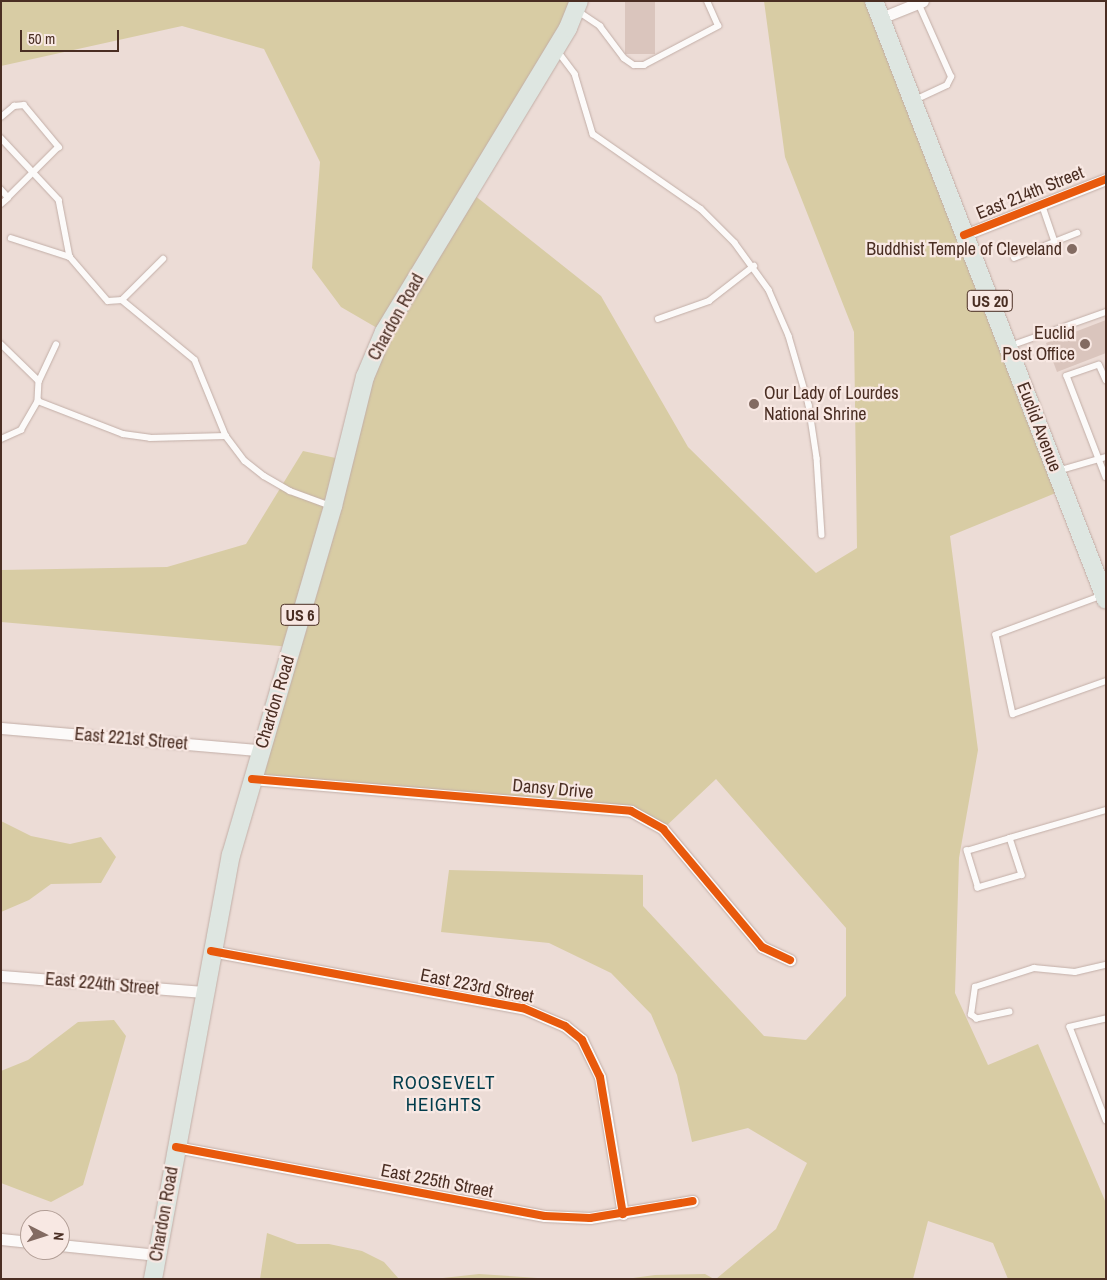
<!DOCTYPE html>
<html>
<head>
<meta charset="utf-8">
<style>
  body { margin:0 }
  #map { position:relative; width:1107px; height:1280px; overflow:hidden; background:#ecdcd6; font-family:"Archivo Narrow",sans-serif }
  div>[style] { position:absolute }
  [style*='--x'] { left:calc(var(--x)*1px); top:calc(var(--y)*1px); width:calc(var(--w)*1px); rotate:calc(var(--a)*1deg) }
  .green>* { inset:0; background:#d8cca4 }
  .building>* { inset:0; background:#dac5bd; transform-origin:0 0 }
  .roads { filter:drop-shadow(0 0 1px #c2aea7) drop-shadow(0 0 1px #c2aea7) }
  .service>* { height:5.5px; margin:-2.75px; padding:0 2.75px; transform-origin:2.75px; border-radius:2.75px; background:#fcfaf9 }
  .minor>* { height:11px; margin:-5.5px; padding:0 5.5px; transform-origin:5.5px; border-radius:5.5px; background:#fcfaf9 }
  .primary>* { height:18px; margin:-9px; padding:0 9px; transform-origin:9px; border-radius:9px; background:#dee6e1 }
  .cycleway>* { height:8px; margin:-4px; padding:0 4px; transform-origin:4px; border-radius:4px; background:#e8590c }
  .dots>* { width:14px; height:14px; translate:-50% -50%; box-sizing:border-box; border:2px solid #f8e8e3; border-radius:50% }
  span { translate:-50% -50%; white-space:nowrap; text-align:center; line-height:1.15; -webkit-text-stroke:4.5px #f8e8e3; paint-order:stroke }
  .shield-label span { padding:1px 4px; background:#f8e8e3; border:1px solid; border-radius:4px; -webkit-text-stroke-width:0 }
  .shield-label { font-size:16px; color:#4a2e23; font-weight:700 }
  .street-label { font-size:18px; color:#4a2e23 }
  .poi-label { font-size:18px; color:#4a2e23 }
  .right { translate:-100% -50%; text-align:right }
  .left { translate:0 -50%; text-align:left }
  .neighbourhood-label { font-size:19px; color:#013c4b; letter-spacing:1px }
  .frame { position:absolute; inset:0; border:2px solid #4a2e23; pointer-events:none }
  .north { position:absolute; left:20px; top:1210px; width:50px; height:50px; box-sizing:border-box; background:#f8e8e3; border:1px solid #b29e96; border-radius:50%; rotate:95deg; font-size:14px; font-weight:700; line-height:20px; text-align:center; color:#4a2e23 }
  .north::after { content:''; display:block; margin:auto; width:18px; height:22px; background:#836b62; clip-path:polygon(50% 0,100% 100%,50% 72%,0 100%) }
  .scale { position:absolute; left:20px; top:30px; width:99px; height:22px; box-sizing:border-box; border:2px solid #4a2e23; border-top:0; padding-left:6px; font-size:15px; line-height:18px; white-space:nowrap; color:#4a2e23; -webkit-text-stroke:4px #f8e8e3; paint-order:stroke }
</style>
</head>
<body>
<div id="map">
  <div class="green">
    <div style="clip-path:polygon(1px 1px,579px 1px,469px 191px,601px 296px,688px 447px,816px 573px,857px 548px,854px 332px,785px 157px,764px 1px,874px 1px,1063px 490px,950px 536px,978px 750px,959px 858px,955px 993px,988px 1065px,1038px 1044px,1106px 1203px,1106px 1279px,1008px 1279px,993px 1243px,928px 1221px,913px 1279px,716px 1279px,776px 1229px,807px 1163px,748px 1128px,692px 1142px,677px 1075px,651px 1014px,611px 973px,549px 943px,441px 932px,449px 870px,643px 875px,643px 906px,764px 1036px,806px 1040px,846px 996px,846px 928px,716px 779px,663px 829px,631px 811px,252px 779px,291px 647px,1px 622px,1px 570px,167px 567px,246px 544px,303px 451px,345px 460px,384px 332px,341px 307px,312px 268px,320px 162px,264px 49px,182px 26px,1px 66px)"></div>
    <div style="clip-path:polygon(1px 821px,31px 836px,70px 844px,101px 837px,116px 857px,101px 883px,51px 884px,29px 900px,1px 912px)"></div>
    <div style="clip-path:polygon(114px 1020px,126px 1036px,83px 1185px,51px 1202px,1px 1183px,1px 1071px,28px 1060px,78px 1022px)"></div>
    <div style="clip-path:polygon(267px 1233px,297px 1244px,329px 1244px,362px 1251px,384px 1262px,399px 1279px,260px 1279px)"></div>
    <div style="clip-path:polygon(479px 1274px,552px 1279px,434px 1279px)"></div>
    <div style="clip-path:polygon(705px 1274px,714px 1279px,626px 1279px,655px 1275px)"></div>
  </div>
  <div class="building">
    <div style="left:625px;top:1px;width:30px;height:53px"></div>
    <div style="clip-path:polygon(1106px 320px,1106px 353px,1057px 372px,1046px 343px)"></div>
  </div>
  <div class="roads">
    <div class="service">
      <div style="--x:578;--y:11;--w:27;--a:34"></div>
      <div style="--x:600;--y:26;--w:40;--a:53"></div>
      <div style="--x:624;--y:58;--w:12;--a:35"></div>
      <div style="--x:634;--y:65;--w:10;--a:0"></div>
      <div style="--x:644;--y:65;--w:84;--a:-27.8"></div>
      <div style="--x:718;--y:26;--w:27;--a:-114"></div>
      <div style="--x:557;--y:50;--w:30;--a:53"></div>
      <div style="--x:575;--y:74;--w:63;--a:73.3"></div>
      <div style="--x:593;--y:134;--w:131;--a:34.8"></div>
      <div style="--x:701;--y:209;--w:48;--a:45"></div>
      <div style="--x:735;--y:243;--w:58;--a:54.1"></div>
      <div style="--x:769;--y:290;--w:50;--a:66.5"></div>
      <div style="--x:789;--y:336;--w:72;--a:73.8"></div>
      <div style="--x:809;--y:405;--w:54;--a:81.4"></div>
      <div style="--x:817;--y:458;--w:77;--a:86.3"></div>
      <div style="--x:915;--y:100;--w:35;--a:-25"></div>
      <div style="--x:947;--y:85;--w:9;--a:-63"></div>
      <div style="--x:951;--y:77;--w:81;--a:-114"></div>
      <div style="--x:1;--y:117;--w:17;--a:-40"></div>
      <div style="--x:14;--y:106;--w:10;--a:-6"></div>
      <div style="--x:24;--y:105;--w:55;--a:50.2"></div>
      <div style="--x:59;--y:147;--w:72;--a:135"></div>
      <div style="--x:8;--y:198;--w:11;--a:-131"></div>
      <div style="--x:1;--y:138;--w:85;--a:46.9"></div>
      <div style="--x:59;--y:200;--w:58;--a:79.1"></div>
      <div style="--x:70;--y:257;--w:58;--a:49.2"></div>
      <div style="--x:108;--y:301;--w:14;--a:-4"></div>
      <div style="--x:122;--y:300;--w:58;--a:-45"></div>
      <div style="--x:1;--y:204;--w:9;--a:-41"></div>
      <div style="--x:1042;--y:204;--w:39;--a:71"></div>
      <div style="--x:11;--y:238;--w:62;--a:17.9"></div>
      <div style="--x:1014;--y:258;--w:68;--a:-21.6"></div>
      <div style="--x:122;--y:300;--w:94;--a:39.4"></div>
      <div style="--x:195;--y:360;--w:82;--a:67.8"></div>
      <div style="--x:658;--y:319;--w:54;--a:-19.4"></div>
      <div style="--x:709;--y:301;--w:57;--a:-37.9"></div>
      <div style="--x:1;--y:344;--w:53;--a:44.2"></div>
      <div style="--x:39;--y:381;--w:20;--a:93"></div>
      <div style="--x:1010;--y:346;--w:102;--a:-19.5"></div>
      <div style="--x:39;--y:381;--w:40;--a:-65"></div>
      <div style="--x:1106;--y:381;--w:17;--a:-114"></div>
      <div style="--x:1099;--y:365;--w:34;--a:161"></div>
      <div style="--x:1067;--y:376;--w:108;--a:68.9"></div>
      <div style="--x:1;--y:439;--w:22;--a:-24"></div>
      <div style="--x:21;--y:430;--w:34;--a:-60"></div>
      <div style="--x:38;--y:401;--w:91;--a:21.2"></div>
      <div style="--x:123;--y:434;--w:27;--a:8"></div>
      <div style="--x:150;--y:438;--w:76;--a:-1.5"></div>
      <div style="--x:226;--y:436;--w:31;--a:53"></div>
      <div style="--x:245;--y:461;--w:24;--a:38"></div>
      <div style="--x:264;--y:476;--w:30;--a:30"></div>
      <div style="--x:290;--y:491;--w:44;--a:20.1"></div>
      <div style="--x:1058;--y:471;--w:50;--a:-16.3"></div>
      <div style="--x:1102;--y:596;--w:113;--a:159.8"></div>
      <div style="--x:996;--y:635;--w:81;--a:77.9"></div>
      <div style="--x:1013;--y:714;--w:99;--a:-19.5"></div>
      <div style="--x:1010;--y:838;--w:39;--a:72"></div>
      <div style="--x:1022;--y:875;--w:46;--a:163.5"></div>
      <div style="--x:978;--y:888;--w:39;--a:-107"></div>
      <div style="--x:967;--y:851;--w:45;--a:-16.8"></div>
      <div style="--x:1010;--y:838;--w:100;--a:-16.3"></div>
      <div style="--x:1010;--y:1012;--w:34;--a:168"></div>
      <div style="--x:977;--y:1019;--w:7;--a:-146"></div>
      <div style="--x:971;--y:1015;--w:28;--a:-82"></div>
      <div style="--x:975;--y:987;--w:62;--a:-17.9"></div>
      <div style="--x:1034;--y:968;--w:41;--a:5.6"></div>
      <div style="--x:1075;--y:972;--w:32;--a:-13"></div>
      <div style="--x:1106;--y:1019;--w:37;--a:167"></div>
      <div style="--x:1070;--y:1027;--w:100;--a:68.8"></div>
    </div>
    <div class="minor">
      <div style="--x:881;--y:18;--w:45;--a:-22"></div>
      <div style="--x:964;--y:235;--w:153;--a:-21.5"></div>
      <div style="--x:1;--y:728;--w:260;--a:4.9"></div>
      <div style="--x:252;--y:779;--w:380;--a:4.8"></div>
      <div style="--x:631;--y:811;--w:37;--a:29"></div>
      <div style="--x:663;--y:829;--w:154;--a:50"></div>
      <div style="--x:762;--y:947;--w:31;--a:25"></div>
      <div style="--x:211;--y:951;--w:317;--a:10.4"></div>
      <div style="--x:523;--y:1008;--w:46;--a:23.2"></div>
      <div style="--x:565;--y:1026;--w:22;--a:39"></div>
      <div style="--x:582;--y:1040;--w:41;--a:64.1"></div>
      <div style="--x:600;--y:1077;--w:139;--a:80.5"></div>
      <div style="--x:1;--y:976;--w:204;--a:4.5"></div>
      <div style="--x:176;--y:1147;--w:375;--a:10.6"></div>
      <div style="--x:545;--y:1216;--w:45;--a:2.5"></div>
      <div style="--x:590;--y:1218;--w:104;--a:-9.4"></div>
      <div style="--x:1;--y:1239;--w:29;--a:6"></div>
      <div style="--x:60;--y:1245;--w:98;--a:5.9"></div>
    </div>
    <div class="primary">
      <div style="--x:874;--y:1;--w:642;--a:68.83"></div>
      <div style="--x:153;--y:1279;--w:431;--a:-79.6"></div>
      <div style="--x:231;--y:855;--w:364;--a:-73.7"></div>
      <div style="--x:333;--y:506;--w:133;--a:-76.1"></div>
      <div style="--x:365;--y:377;--w:49;--a:-67.1"></div>
      <div style="--x:384;--y:332;--w:355;--a:-58.8"></div>
      <div style="--x:568;--y:28;--w:29;--a:-68"></div>
    </div>
  </div>
  <div class="cycleway">
    <div style="--x:964;--y:235;--w:153;--a:-21.5"></div>
    <div style="--x:252;--y:779;--w:380;--a:4.8"></div>
    <div style="--x:631;--y:811;--w:37;--a:29"></div>
    <div style="--x:663;--y:829;--w:154;--a:50"></div>
    <div style="--x:762;--y:947;--w:31;--a:25"></div>
    <div style="--x:211;--y:951;--w:317;--a:10.4"></div>
    <div style="--x:523;--y:1008;--w:46;--a:23.2"></div>
    <div style="--x:565;--y:1026;--w:22;--a:39"></div>
    <div style="--x:582;--y:1040;--w:41;--a:64.1"></div>
    <div style="--x:600;--y:1077;--w:139;--a:80.5"></div>
    <div style="--x:176;--y:1147;--w:375;--a:10.6"></div>
    <div style="--x:545;--y:1216;--w:45;--a:2.5"></div>
    <div style="--x:590;--y:1218;--w:104;--a:-9.4"></div>
  </div>
  <div class="dots">
    <div style="left:1072px;top:249px;background:#836b62"></div>
    <div style="left:1085px;top:344px;background:#836b62"></div>
    <div style="left:754px;top:404px;background:#836b62"></div>
  </div>
  <div class="shield-label">
    <span style="left:990px;top:301px">US 20</span>
    <span style="left:300px;top:615px">US 6</span>
  </div>
  <div class="street-label">
    <span style="left:1030px;top:193px;rotate:-22deg">East 214th Street</span>
    <span style="left:396px;top:317px;rotate:-61deg">Chardon Road</span>
    <span style="left:1039px;top:427px;rotate:69deg">Euclid Avenue</span>
    <span style="left:275px;top:702px;rotate:-73deg">Chardon Road</span>
    <span style="left:131px;top:739px;rotate:5deg">East 221st Street</span>
    <span style="left:553px;top:789px;rotate:5deg">Dansy Drive</span>
    <span style="left:102px;top:984px;rotate:5deg">East 224th Street</span>
    <span style="left:477px;top:986px;rotate:11deg">East 223rd Street</span>
    <span style="left:437px;top:1181px;rotate:11deg">East 225th Street</span>
    <span style="left:164px;top:1214px;rotate:-80deg">Chardon Road</span>
  </div>
  <div class="poi-label">
    <span class="right" style="left:1062px;top:249px">Buddhist Temple of Cleveland</span>
    <span class="right" style="left:1075px;top:344px">Euclid<br>Post Office</span>
    <span class="left" style="left:764px;top:404px">Our Lady of Lourdes<br>National Shrine</span>
  </div>
  <div class="neighbourhood-label">
    <span style="left:444px;top:1094px">ROOSEVELT<br>HEIGHTS</span>
  </div>
  <div class="frame"></div>
  <div class="north">N</div>
  <div class="scale">50 m</div>
</div>
</body>
</html>
